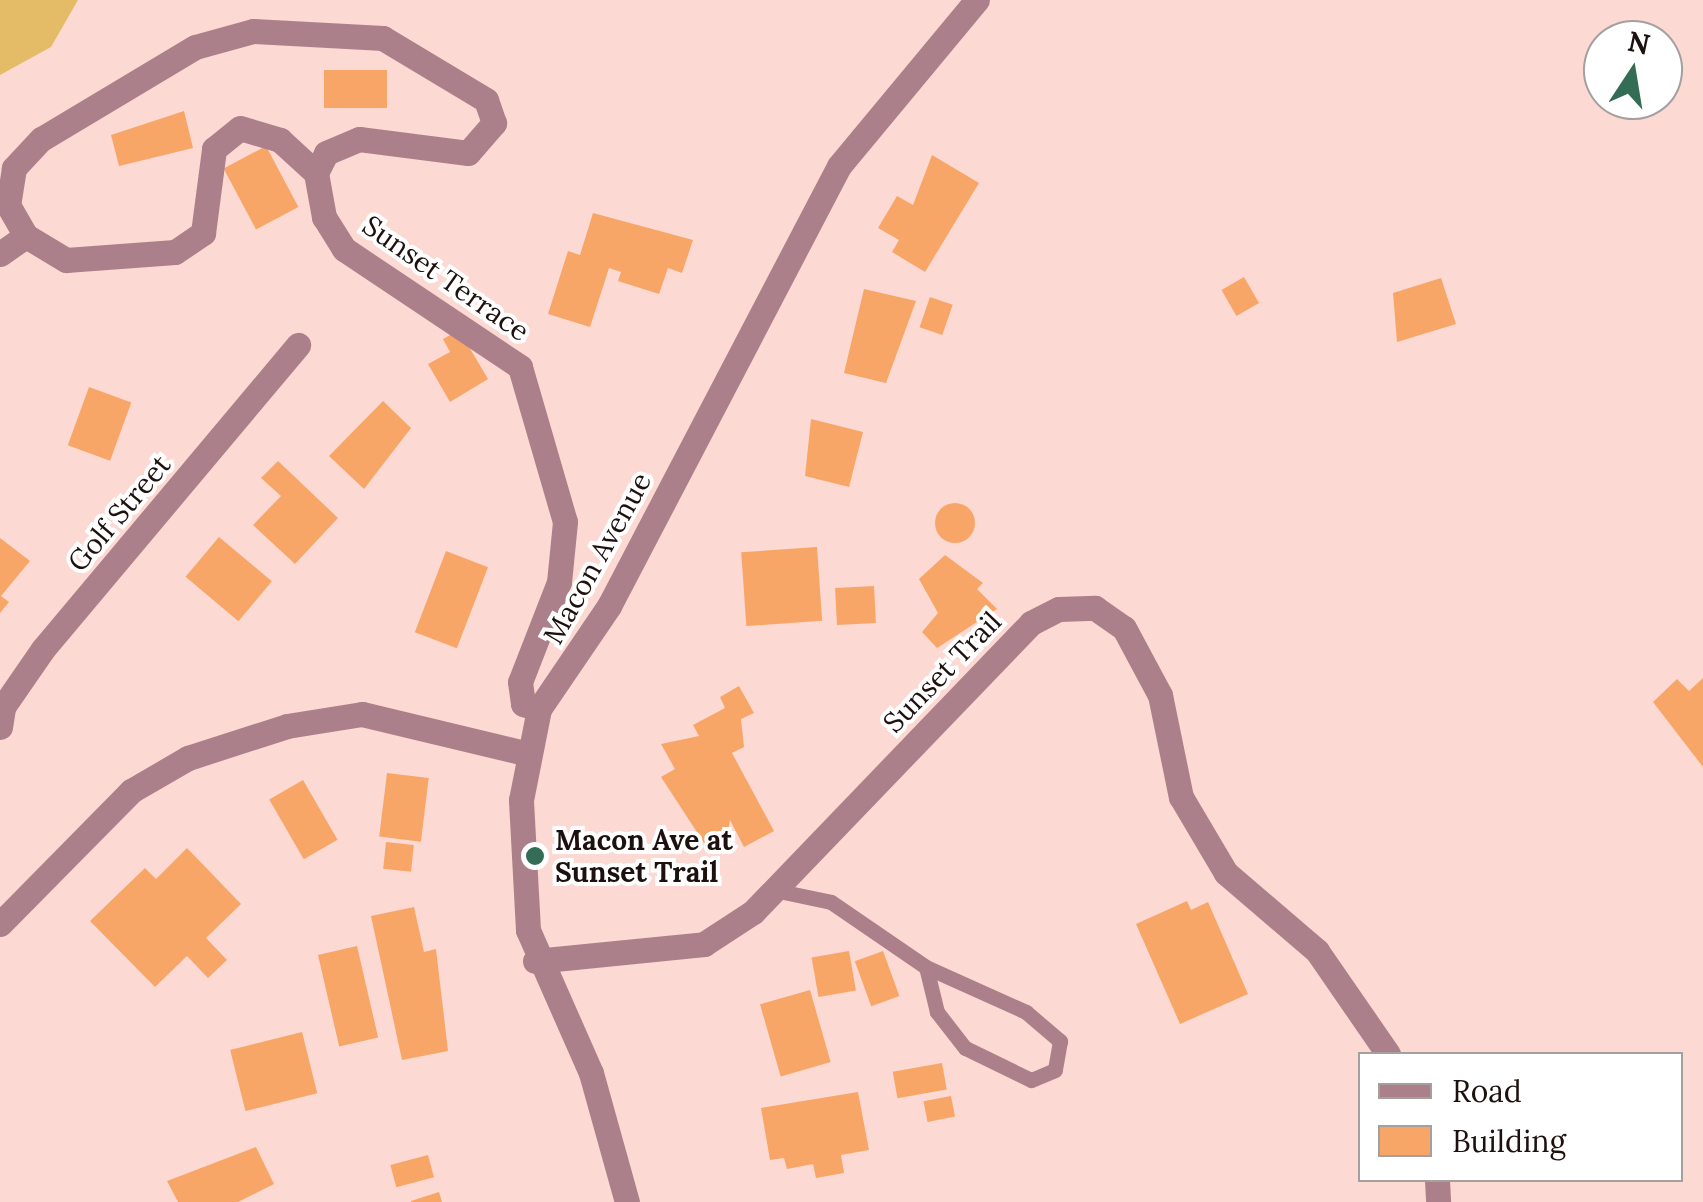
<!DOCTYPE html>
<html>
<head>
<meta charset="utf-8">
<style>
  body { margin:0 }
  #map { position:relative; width:1703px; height:1202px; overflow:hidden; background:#fcd9d2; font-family:Lora,serif }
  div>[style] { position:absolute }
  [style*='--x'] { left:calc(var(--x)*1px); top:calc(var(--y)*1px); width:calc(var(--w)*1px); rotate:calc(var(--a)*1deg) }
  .green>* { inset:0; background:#e4bc67 }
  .building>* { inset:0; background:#f8a667; transform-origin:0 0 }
  .round { border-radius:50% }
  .lane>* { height:15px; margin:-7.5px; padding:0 7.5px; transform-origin:7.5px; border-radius:7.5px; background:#ac808a }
  .street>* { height:25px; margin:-12.5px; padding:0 12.5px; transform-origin:12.5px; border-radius:12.5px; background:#ac808a }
  .dots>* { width:28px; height:28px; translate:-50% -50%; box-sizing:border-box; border:5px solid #fff; border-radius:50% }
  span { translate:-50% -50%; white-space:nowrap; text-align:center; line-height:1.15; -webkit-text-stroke:8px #fff; paint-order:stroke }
  .street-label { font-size:28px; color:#1c110e }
  .poi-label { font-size:28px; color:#1c110e; font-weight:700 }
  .left { translate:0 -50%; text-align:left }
  .legend { position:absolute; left:1358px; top:1052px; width:325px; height:130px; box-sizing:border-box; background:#fff; border:2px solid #a4a09f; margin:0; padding:12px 18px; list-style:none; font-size:30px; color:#1c110e }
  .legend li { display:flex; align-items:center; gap:20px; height:50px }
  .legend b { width:50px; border:2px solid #a4a09f }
  .north { position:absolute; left:1583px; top:20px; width:100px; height:100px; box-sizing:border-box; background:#fff; border:2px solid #a4a09f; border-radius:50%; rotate:12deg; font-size:28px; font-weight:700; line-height:40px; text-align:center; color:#1c110e }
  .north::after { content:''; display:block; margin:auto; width:35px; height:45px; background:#346d56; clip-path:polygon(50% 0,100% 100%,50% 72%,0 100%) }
</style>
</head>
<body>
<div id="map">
  <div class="green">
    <div style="clip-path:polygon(0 0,78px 0,51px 47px,0 75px)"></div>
  </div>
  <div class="building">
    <div style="left:324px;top:70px;width:63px;height:38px"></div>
    <div style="clip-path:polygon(184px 111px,193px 148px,119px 166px,111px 135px)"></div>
    <div style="left:266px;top:146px;width:69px;height:48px;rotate:62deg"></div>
    <div style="clip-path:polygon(932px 155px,979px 183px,925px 272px,892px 252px,899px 240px,878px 228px,897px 196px,913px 205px)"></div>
    <div style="clip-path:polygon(593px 213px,693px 240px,682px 273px,668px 268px,659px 294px,618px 281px,621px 272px,609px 268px,590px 327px,548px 314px,568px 251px,580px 255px)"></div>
    <div style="left:1244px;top:277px;width:30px;height:26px;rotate:60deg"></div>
    <div style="clip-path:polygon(1441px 278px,1456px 324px,1397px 342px,1393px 293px)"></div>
    <div style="clip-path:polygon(864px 289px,916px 301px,886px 383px,844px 373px)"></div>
    <div style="left:930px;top:297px;width:24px;height:32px;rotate:19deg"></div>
    <div style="clip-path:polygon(459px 330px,488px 379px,450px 402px,428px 364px,450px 352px,443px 339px)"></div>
    <div style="left:89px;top:387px;width:45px;height:62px;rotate:20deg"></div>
    <div style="clip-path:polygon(383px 401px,411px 428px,364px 489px,329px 456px)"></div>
    <div style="clip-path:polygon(811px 419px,863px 432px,849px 487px,805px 476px)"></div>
    <div style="clip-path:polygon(278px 461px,338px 518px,295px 564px,253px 525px,281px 496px,261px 478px)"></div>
    <div class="round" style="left:935px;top:503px;width:40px;height:40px"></div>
    <div style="left:219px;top:537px;width:69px;height:52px;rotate:40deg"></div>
    <div style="clip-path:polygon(0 538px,30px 561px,1px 596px,9px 602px,0 613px)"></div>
    <div style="left:817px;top:547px;width:74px;height:76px;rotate:86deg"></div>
    <div style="left:446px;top:551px;width:45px;height:87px;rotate:21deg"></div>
    <div style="clip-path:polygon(945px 555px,983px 583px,977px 589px,997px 609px,937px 648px,922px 632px,938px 613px,919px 579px)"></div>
    <div style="left:874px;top:586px;width:37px;height:39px;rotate:87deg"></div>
    <div style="clip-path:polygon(1703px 678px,1703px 767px,1653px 702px,1677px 679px,1689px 691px)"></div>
    <div style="clip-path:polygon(739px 686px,754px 713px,741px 719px,744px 747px,732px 753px,774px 831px,744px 847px,730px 820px,727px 837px,706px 846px,661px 777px,675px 769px,661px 744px,699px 736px,693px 725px,725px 708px,720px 697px)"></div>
    <div style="left:387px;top:773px;width:42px;height:64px;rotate:7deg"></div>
    <div style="left:303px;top:780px;width:69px;height:39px;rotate:60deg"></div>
    <div style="left:386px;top:842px;width:28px;height:27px;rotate:6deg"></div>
    <div style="clip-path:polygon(187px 848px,241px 904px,206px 938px,227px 960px,208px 978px,187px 956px,155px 987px,90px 921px,145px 868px,156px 879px)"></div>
    <div style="clip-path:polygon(1187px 901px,1191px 910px,1208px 902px,1248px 994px,1180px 1024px,1136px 924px)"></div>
    <div style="clip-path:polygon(414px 907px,424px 952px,436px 949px,448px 1051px,402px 1060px,371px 916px)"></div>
    <div style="left:357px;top:946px;width:94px;height:40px;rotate:77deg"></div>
    <div style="left:849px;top:951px;width:40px;height:38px;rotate:80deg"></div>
    <div style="left:883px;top:951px;width:48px;height:30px;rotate:70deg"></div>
    <div style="left:810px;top:990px;width:75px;height:52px;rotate:74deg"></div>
    <div style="left:302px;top:1032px;width:63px;height:74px;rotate:76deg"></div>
    <div style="left:942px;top:1063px;width:27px;height:50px;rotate:80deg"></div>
    <div style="clip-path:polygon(858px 1092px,869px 1150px,841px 1155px,844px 1173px,816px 1178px,813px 1164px,787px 1169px,784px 1158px,770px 1160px,761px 1108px)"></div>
    <div style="left:951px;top:1096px;width:21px;height:28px;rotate:79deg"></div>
    <div style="clip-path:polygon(256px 1147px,274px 1184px,238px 1202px,178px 1202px,167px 1181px)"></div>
    <div style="left:428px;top:1155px;width:23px;height:39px;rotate:75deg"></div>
    <div style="clip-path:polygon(439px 1192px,442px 1202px,411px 1202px,411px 1201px)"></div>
  </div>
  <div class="lane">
    <div style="--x:774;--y:890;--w:58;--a:11.9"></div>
    <div style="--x:831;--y:902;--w:115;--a:34.4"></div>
    <div style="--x:926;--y:967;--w:110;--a:24.2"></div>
    <div style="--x:1026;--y:1012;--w:45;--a:40.5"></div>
    <div style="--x:1060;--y:1041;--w:29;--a:100"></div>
    <div style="--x:1055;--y:1070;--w:26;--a:157"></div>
    <div style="--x:1031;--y:1080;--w:73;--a:-154.1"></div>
    <div style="--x:965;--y:1048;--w:46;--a:-127.9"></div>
    <div style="--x:937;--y:1012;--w:46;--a:-103.7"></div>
  </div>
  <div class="street">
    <div style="--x:316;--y:173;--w:22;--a:-63"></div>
    <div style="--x:326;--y:153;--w:36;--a:-23"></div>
    <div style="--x:359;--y:139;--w:110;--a:7.3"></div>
    <div style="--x:468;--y:153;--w:40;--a:-49"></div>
    <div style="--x:494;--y:123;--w:24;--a:-109"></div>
    <div style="--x:486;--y:100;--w:120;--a:-149"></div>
    <div style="--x:383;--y:38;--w:130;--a:-176.9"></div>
    <div style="--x:253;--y:31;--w:60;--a:164.6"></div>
    <div style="--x:195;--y:47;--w:179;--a:149.1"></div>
    <div style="--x:41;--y:139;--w:40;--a:133"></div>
    <div style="--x:14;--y:168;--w:37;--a:99"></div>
    <div style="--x:8;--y:205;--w:36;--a:60"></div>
    <div style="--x:26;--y:236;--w:47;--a:31"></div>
    <div style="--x:66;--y:260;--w:109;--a:-4.2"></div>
    <div style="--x:175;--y:252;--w:34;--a:-34"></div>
    <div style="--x:203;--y:233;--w:85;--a:-82.5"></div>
    <div style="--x:214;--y:149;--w:33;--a:-39"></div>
    <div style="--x:240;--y:128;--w:42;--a:16.7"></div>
    <div style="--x:280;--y:140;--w:49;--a:42.5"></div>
    <div style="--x:316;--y:173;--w:45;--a:79.7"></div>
    <div style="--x:324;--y:217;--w:38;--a:58"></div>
    <div style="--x:344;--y:249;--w:212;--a:33.8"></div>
    <div style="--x:520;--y:367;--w:161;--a:73.8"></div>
    <div style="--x:565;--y:522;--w:60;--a:95.7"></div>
    <div style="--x:559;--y:582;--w:107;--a:111.3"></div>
    <div style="--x:520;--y:682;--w:22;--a:82"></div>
    <div style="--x:523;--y:704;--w:17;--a:17"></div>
    <div style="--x:0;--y:254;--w:32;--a:-35"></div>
    <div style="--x:0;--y:727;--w:20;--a:-81"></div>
    <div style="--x:3;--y:707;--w:70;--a:-55.4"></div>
    <div style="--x:43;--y:649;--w:397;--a:-50"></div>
    <div style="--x:0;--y:924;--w:187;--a:-45.4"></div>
    <div style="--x:131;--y:791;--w:66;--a:-30.1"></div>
    <div style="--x:188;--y:758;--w:104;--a:-17.9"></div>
    <div style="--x:287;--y:726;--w:76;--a:-9.1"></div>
    <div style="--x:362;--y:714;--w:171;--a:13.5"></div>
    <div style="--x:535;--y:961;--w:170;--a:-5.7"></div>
    <div style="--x:704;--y:944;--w:59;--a:-33.1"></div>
    <div style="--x:753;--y:912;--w:401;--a:-46.1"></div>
    <div style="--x:1031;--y:623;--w:31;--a:-27"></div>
    <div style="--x:1059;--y:609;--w:36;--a:-2"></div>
    <div style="--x:1095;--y:608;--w:35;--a:35"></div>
    <div style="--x:1124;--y:628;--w:76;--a:61.8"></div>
    <div style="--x:1160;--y:695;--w:104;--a:78.4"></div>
    <div style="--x:1181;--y:797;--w:88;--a:59.4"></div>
    <div style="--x:1226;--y:873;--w:120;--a:40.6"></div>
    <div style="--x:1317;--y:951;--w:125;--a:55.4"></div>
    <div style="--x:1437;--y:1180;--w:22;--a:87"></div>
    <div style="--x:627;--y:1202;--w:134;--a:-105.6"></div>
    <div style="--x:591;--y:1073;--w:156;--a:-113.8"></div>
    <div style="--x:528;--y:930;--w:130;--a:-93.1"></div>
    <div style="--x:521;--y:800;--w:93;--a:-78.8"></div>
    <div style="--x:539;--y:709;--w:125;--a:-55.8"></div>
    <div style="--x:609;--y:606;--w:496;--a:-62.4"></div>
    <div style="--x:839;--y:166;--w:216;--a:-50.3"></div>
  </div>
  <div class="dots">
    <div style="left:535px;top:856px;background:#346d56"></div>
  </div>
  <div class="street-label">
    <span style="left:446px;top:278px;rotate:35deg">Sunset Terrace</span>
    <span style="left:119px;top:513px;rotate:-50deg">Golf Street</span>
    <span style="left:597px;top:558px;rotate:-61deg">Macon Avenue</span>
    <span style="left:942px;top:672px;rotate:-46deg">Sunset Trail</span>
  </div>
  <div class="poi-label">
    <span class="left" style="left:555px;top:856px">Macon Ave at<br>Sunset Trail</span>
  </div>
  <ul class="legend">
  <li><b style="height:12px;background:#ac808a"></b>Road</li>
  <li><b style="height:28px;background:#f8a667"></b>Building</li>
  </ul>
  <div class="north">N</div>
</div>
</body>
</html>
